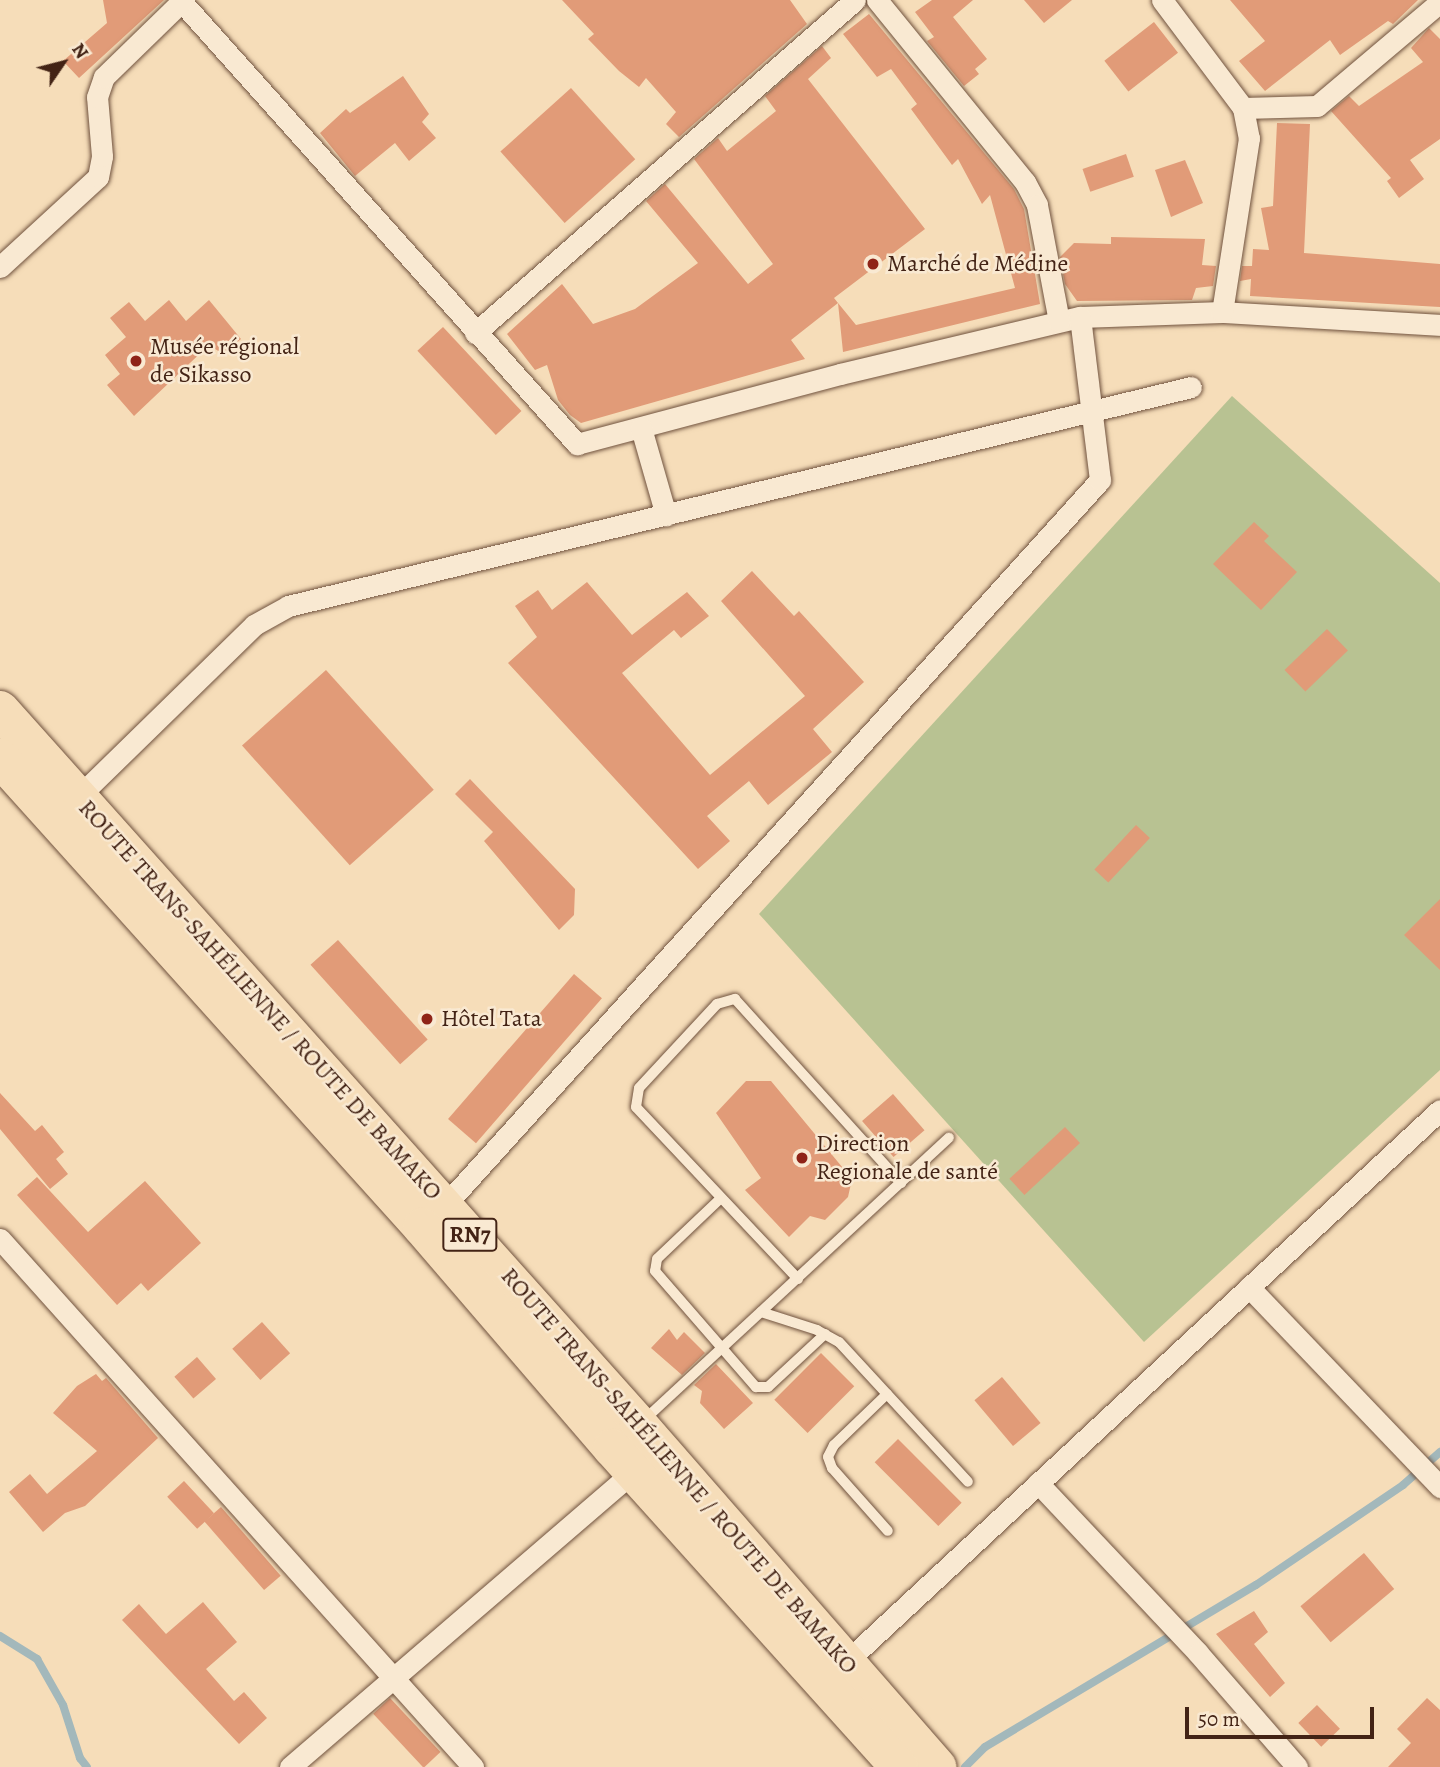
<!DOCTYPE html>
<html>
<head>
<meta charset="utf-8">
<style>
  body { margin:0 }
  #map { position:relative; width:1440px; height:1767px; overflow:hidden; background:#f6ddb9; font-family:Alegreya,serif }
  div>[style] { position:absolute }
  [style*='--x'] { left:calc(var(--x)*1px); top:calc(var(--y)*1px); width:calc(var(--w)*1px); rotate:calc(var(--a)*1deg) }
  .green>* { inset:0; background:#b8c292 }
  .stream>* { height:8px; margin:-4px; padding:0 4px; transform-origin:4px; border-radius:4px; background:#a3b8bb }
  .building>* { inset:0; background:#e19b78; transform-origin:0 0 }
  .roads { filter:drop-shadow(0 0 2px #70523e) drop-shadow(0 0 2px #70523e) }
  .lane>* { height:10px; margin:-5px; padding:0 5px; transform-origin:5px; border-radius:5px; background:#f9e9d2 }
  .street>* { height:21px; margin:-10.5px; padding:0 10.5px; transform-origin:10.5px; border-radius:10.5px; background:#f9e9d2 }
  .highway>* { height:38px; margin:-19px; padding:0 19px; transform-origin:19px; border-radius:19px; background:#f6ddb9 }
  .dots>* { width:19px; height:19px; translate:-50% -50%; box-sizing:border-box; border:4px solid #f9e9d2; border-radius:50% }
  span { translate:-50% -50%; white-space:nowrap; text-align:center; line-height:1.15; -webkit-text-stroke:5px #f9e9d2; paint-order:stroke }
  .shield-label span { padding:2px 5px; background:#f9e9d2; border:2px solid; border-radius:5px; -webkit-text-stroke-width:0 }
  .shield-label { font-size:23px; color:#432315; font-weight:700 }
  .poi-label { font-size:24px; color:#432315 }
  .left { translate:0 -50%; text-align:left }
  .street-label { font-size:24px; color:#432315 }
  .north { position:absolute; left:28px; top:28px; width:70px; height:70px; -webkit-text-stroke:5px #f9e9d2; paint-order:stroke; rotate:55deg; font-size:19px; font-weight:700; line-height:28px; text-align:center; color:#432315 }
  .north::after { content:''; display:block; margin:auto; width:24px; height:32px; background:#432315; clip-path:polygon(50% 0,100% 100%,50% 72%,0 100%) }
  .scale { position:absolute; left:1185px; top:1707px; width:189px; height:32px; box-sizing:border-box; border:4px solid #432315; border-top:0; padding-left:9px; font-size:21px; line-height:24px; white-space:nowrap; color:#432315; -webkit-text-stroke:5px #f9e9d2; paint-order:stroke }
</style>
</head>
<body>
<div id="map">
  <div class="green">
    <div style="clip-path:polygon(1232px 396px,1440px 583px,1440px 1070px,1144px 1342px,759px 914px)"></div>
  </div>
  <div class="stream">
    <div style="--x:0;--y:1636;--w:44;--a:31.9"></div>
    <div style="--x:37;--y:1659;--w:53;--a:60.5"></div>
    <div style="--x:63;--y:1705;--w:56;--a:72.2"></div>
    <div style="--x:80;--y:1758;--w:11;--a:52"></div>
    <div style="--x:965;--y:1767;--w:28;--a:-45"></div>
    <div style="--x:985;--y:1747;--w:316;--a:-30.9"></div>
    <div style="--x:1256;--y:1585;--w:178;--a:-34.2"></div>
    <div style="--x:1403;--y:1485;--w:50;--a:-41.7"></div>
  </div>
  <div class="building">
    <div style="clip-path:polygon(103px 0,164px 0,79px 78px,63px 61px,107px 23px)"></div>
    <div style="clip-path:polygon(562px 0,790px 0,807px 24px,679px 137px,666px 124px,676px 112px,646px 78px,639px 87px,619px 71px,588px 39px,594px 34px)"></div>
    <div style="clip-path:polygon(932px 0,973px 0,953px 17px,987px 59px,975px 69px,979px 74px,964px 86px,927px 41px,934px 37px,915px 12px)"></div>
    <div style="clip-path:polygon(1024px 0,1072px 0,1044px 23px)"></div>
    <div style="clip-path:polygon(1230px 0,1418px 0,1393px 24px,1388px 21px,1340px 55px,1330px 40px,1265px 91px,1239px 61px,1265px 41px)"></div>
    <div style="clip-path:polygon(869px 14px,1014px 189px,1024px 209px,1040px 304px,843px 352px,838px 303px,856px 325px,1015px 288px,990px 195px,982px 204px,958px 159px,952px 165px,911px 109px,917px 104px,891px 69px,877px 77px,843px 34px)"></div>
    <div style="left:1154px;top:22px;width:39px;height:63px;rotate:52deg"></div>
    <div style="clip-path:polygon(1429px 28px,1440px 39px,1440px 139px,1410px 160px,1424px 179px,1399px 198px,1387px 181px,1391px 178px,1331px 111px,1349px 96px,1359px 106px,1423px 62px,1411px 48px)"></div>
    <div style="clip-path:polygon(822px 46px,831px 58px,808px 79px,925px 229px,834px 298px,838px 303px,791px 340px,805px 359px,581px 423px,570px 415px,558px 400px,547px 365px,535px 370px,507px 334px,562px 284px,593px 324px,635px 309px,698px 263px,646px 201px,665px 184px,748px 284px,773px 264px,694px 159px,718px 138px,727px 151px,776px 111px,765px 96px)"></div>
    <div style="clip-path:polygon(403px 76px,429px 114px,422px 122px,436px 138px,409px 161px,395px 143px,355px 176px,320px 133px,346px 109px,350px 113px)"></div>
    <div style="left:571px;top:88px;width:96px;height:95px;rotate:48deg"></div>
    <div style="clip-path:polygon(1277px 123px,1310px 124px,1304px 253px,1440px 264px,1440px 307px,1250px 296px,1251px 279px,1240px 281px,1242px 266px,1252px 266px,1253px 249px,1269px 250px,1261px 208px,1273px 206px)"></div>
    <div style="left:1126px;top:154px;width:24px;height:46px;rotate:71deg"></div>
    <div style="clip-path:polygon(1185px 160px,1203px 203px,1171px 217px,1155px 170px)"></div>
    <div style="clip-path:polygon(1111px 237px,1205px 239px,1202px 265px,1216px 266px,1213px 286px,1196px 288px,1192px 300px,1077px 301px,1065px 284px,1060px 257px,1074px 243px,1111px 244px)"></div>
    <div style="clip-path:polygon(169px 300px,186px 321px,209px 300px,241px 339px,223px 354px,209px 345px,134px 416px,107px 385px,120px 374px,105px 355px,126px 337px,110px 318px,129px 302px,145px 321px)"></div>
    <div style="left:443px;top:327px;width:115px;height:35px;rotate:47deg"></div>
    <div style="clip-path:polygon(1254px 522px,1269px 536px,1264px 541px,1297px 572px,1261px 610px,1213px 564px)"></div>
    <div style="clip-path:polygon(752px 571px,794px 616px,799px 611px,864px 682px,813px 729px,832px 752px,768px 805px,749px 781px,707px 816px,730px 841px,698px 869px,508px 663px,537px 637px,515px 606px,538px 590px,552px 610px,587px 582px,632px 635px,687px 592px,709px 616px,681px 638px,674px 630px,622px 673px,710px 775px,805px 696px,721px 601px)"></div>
    <div style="left:1327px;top:629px;width:30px;height:59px;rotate:46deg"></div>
    <div style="left:326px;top:670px;width:161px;height:113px;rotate:48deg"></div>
    <div style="clip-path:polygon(470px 779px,575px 889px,574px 915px,559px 930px,484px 841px,493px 832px,455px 794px)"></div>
    <div style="left:1136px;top:825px;width:19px;height:61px;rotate:43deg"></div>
    <div style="clip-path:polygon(1440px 899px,1440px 970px,1404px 935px)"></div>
    <div style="left:338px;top:940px;width:134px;height:37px;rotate:48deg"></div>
    <div style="left:574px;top:974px;width:37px;height:192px;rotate:41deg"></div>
    <div style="clip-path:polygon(746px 1081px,771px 1081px,852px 1179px,848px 1197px,825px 1220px,810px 1216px,789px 1237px,745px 1190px,761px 1178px,716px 1113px)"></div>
    <div style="clip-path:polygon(0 1093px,35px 1131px,42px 1125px,64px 1152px,56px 1159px,68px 1174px,50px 1189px,0 1129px)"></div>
    <div style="left:893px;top:1094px;width:48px;height:41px;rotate:49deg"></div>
    <div style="left:1065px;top:1127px;width:22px;height:76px;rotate:47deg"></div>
    <div style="clip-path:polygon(37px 1177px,88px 1232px,145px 1181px,201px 1243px,148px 1291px,141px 1283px,117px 1305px,17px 1195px)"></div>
    <div style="left:262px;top:1322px;width:42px;height:40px;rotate:48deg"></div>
    <div style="clip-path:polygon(669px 1329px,677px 1340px,684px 1332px,705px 1353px,682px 1375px,651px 1348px)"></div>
    <div style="left:821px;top:1353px;width:47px;height:66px;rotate:45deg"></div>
    <div style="left:197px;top:1357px;width:29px;height:30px;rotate:49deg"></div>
    <div style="clip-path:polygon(716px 1364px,753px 1403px,724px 1429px,700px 1403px,702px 1391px,694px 1385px)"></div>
    <div style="clip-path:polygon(96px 1374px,102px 1381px,106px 1378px,158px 1438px,85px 1506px,65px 1513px,43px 1532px,9px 1492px,30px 1474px,47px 1494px,97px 1451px,53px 1413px,77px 1386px)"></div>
    <div style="left:1002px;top:1377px;width:60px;height:36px;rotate:50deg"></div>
    <div style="left:898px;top:1439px;width:90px;height:33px;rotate:45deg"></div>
    <div style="left:184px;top:1481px;width:44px;height:23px;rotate:47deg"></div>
    <div style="left:221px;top:1507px;width:91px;height:22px;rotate:49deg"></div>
    <div style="left:1364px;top:1553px;width:47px;height:83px;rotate:50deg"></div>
    <div style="clip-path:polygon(203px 1602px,237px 1642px,206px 1669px,234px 1701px,244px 1692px,267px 1718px,239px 1744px,122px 1620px,139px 1604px,166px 1634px)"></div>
    <div style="clip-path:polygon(1254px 1611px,1268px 1632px,1254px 1644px,1285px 1683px,1270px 1697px,1216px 1634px)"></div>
    <div style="left:390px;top:1698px;width:74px;height:23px;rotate:47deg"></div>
    <div style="clip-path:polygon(1427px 1698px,1440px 1710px,1440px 1767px,1388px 1767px,1411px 1743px,1397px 1729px)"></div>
    <div style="left:1317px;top:1705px;width:33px;height:26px;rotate:46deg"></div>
  </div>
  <div class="roads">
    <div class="lane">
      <div style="--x:721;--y:1198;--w:88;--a:136.4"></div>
      <div style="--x:657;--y:1259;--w:12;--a:99"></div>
      <div style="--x:655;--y:1271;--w:154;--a:49"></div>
      <div style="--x:756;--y:1387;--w:12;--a:0"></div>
      <div style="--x:768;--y:1387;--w:78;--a:-42.9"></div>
      <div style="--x:798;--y:1279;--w:236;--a:-133.3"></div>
      <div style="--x:636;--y:1107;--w:19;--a:-81"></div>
      <div style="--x:639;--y:1088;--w:115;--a:-47.1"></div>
      <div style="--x:717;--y:1004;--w:19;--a:-16"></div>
      <div style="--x:735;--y:999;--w:248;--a:47.9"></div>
      <div style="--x:761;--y:1312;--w:59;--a:17.8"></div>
      <div style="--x:817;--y:1330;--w:25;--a:29"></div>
      <div style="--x:839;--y:1342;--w:190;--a:47.3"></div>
      <div style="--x:887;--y:1394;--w:74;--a:136.1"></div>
      <div style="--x:834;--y:1445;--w:13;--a:117"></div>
      <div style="--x:828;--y:1457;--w:12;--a:70"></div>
      <div style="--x:832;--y:1468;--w:84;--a:48.4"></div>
      <div style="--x:643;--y:1421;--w:417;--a:-42.8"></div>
    </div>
    <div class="street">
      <div style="--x:180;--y:0;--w:596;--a:48.2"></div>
      <div style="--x:577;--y:444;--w:272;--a:-14.9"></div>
      <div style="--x:840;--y:374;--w:247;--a:-13.4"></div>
      <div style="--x:1080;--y:317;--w:142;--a:-2"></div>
      <div style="--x:1222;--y:312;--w:218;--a:3.4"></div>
      <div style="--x:877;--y:0;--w:235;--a:50.9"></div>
      <div style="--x:1025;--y:182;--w:26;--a:62"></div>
      <div style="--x:1037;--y:205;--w:118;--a:79.3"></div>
      <div style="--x:1162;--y:0;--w:135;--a:53.1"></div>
      <div style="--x:1243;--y:108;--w:31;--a:79"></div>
      <div style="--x:1249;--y:138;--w:176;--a:98.8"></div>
      <div style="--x:1243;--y:108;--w:74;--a:-1.5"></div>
      <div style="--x:1317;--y:106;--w:161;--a:-40.2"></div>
      <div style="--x:0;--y:267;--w:133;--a:-42.6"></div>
      <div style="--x:98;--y:177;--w:21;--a:-79"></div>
      <div style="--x:102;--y:156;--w:59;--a:-94.8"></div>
      <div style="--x:97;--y:97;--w:21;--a:-71"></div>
      <div style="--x:104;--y:77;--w:107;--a:-44.2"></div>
      <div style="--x:475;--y:333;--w:505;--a:-41.23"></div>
      <div style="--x:641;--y:428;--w:91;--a:74"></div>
      <div style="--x:79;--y:796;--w:245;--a:-44.3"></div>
      <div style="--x:254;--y:625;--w:39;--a:-29"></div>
      <div style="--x:288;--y:606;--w:929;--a:-13.63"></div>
      <div style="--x:437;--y:1214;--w:989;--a:-47.91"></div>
      <div style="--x:1100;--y:480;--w:164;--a:-97"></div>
      <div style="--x:0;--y:1239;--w:709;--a:48.14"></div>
      <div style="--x:1249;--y:1287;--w:277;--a:46.3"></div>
      <div style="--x:1038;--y:1483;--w:233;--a:46.7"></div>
      <div style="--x:1198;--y:1653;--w:151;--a:49"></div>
      <div style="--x:847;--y:1661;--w:809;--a:-42.9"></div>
      <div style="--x:290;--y:1767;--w:460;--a:-40.7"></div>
    </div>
    <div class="highway">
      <div style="--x:0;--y:710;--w:959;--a:48.21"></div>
      <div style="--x:639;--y:1425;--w:454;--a:48.9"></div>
      <div style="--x:0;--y:758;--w:631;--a:48.02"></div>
      <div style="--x:422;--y:1227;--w:291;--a:49.3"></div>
      <div style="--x:612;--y:1448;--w:429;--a:48"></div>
    </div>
  </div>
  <div class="dots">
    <div style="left:873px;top:264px;background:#8f2418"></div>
    <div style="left:136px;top:361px;background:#8f2418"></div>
    <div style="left:427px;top:1019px;background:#8f2418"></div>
    <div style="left:802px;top:1158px;background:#8f2418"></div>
  </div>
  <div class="shield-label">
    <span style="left:470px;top:1235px">RN7</span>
  </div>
  <div class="poi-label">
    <span class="left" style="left:887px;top:264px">Marché de Médine</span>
    <span class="left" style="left:150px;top:361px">Musée régional<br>de Sikasso</span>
    <span class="left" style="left:441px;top:1019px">Hôtel Tata</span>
    <span class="left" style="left:816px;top:1158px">Direction<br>Regionale de santé</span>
  </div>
  <div class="street-label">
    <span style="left:260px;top:1000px;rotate:48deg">ROUTE TRANS-SAHÉLIENNE / ROUTE DE BAMAKO</span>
    <span style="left:679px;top:1471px;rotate:49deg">ROUTE TRANS-SAHÉLIENNE / ROUTE DE BAMAKO</span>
  </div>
  <div class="north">N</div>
  <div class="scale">50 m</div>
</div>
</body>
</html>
